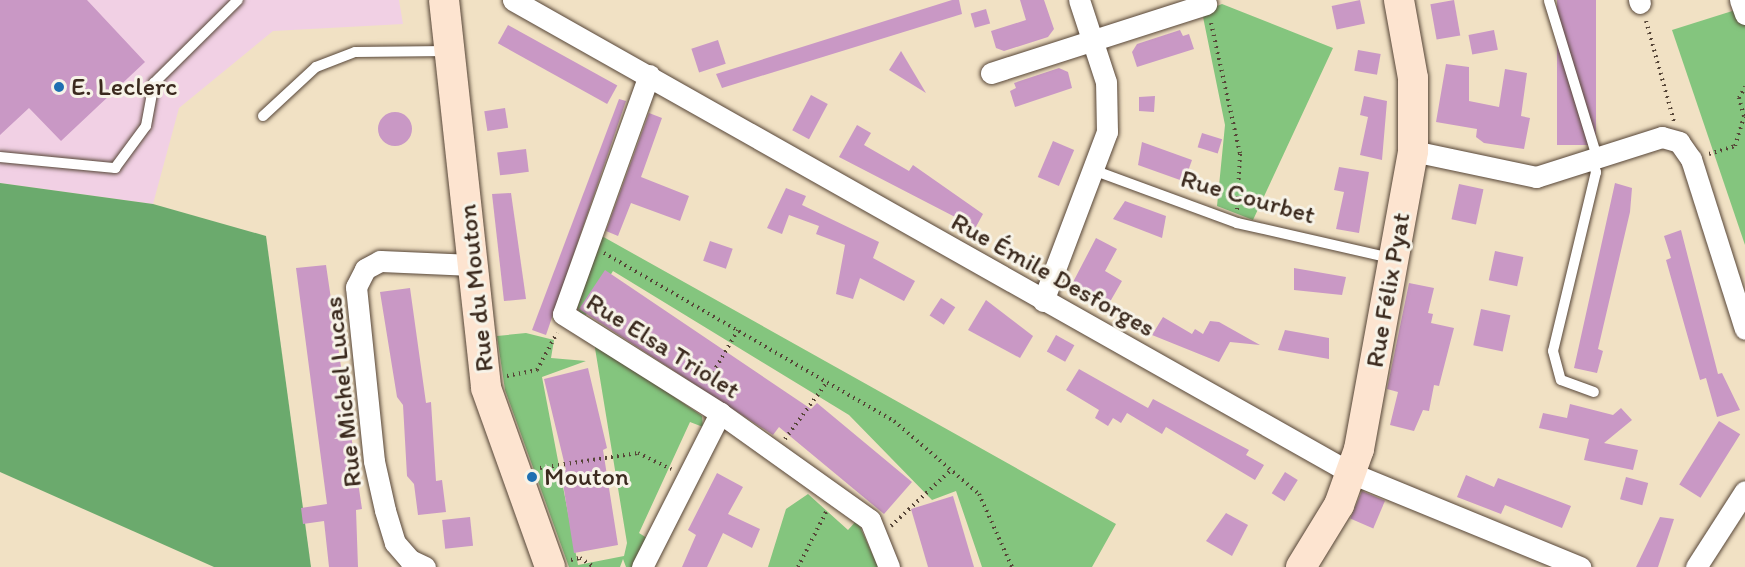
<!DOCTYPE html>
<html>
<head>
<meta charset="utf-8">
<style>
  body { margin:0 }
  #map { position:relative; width:1745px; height:567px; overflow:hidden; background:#f1e1c4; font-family:Itim,sans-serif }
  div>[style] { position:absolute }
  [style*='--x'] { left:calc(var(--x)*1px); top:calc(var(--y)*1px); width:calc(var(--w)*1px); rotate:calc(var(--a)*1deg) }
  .built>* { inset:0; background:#f1d0e4 }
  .green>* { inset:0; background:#84c57e }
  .forest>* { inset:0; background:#6baa6d }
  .building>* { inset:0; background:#c998c5; transform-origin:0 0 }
  .round { border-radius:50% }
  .path>* { height:4px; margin-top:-2px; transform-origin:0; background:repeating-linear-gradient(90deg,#564537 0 1.5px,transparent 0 6px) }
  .roads { filter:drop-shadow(0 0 2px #564537) drop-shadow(0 0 2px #564537) }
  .lane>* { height:10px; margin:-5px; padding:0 5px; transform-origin:5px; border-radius:5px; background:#fff }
  .street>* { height:21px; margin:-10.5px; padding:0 10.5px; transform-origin:10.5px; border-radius:10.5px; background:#fff }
  .secondary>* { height:30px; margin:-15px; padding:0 15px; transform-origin:15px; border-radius:15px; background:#fde4d0 }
  .dots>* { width:16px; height:16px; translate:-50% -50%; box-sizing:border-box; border:3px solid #f7f3e8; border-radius:50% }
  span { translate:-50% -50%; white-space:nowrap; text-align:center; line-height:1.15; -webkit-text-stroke:6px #f7f3e8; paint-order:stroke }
  .poi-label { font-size:26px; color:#3b2a1e }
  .left { translate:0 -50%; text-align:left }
  .street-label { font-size:26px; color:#3b2a1e }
</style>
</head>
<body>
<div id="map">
  <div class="built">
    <div style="clip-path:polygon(0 0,399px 0,403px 24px,273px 31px,179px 108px,153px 204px,0 183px)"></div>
  </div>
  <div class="green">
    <div style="clip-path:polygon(1222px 4px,1333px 48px,1253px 220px,1217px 206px,1225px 125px,1202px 12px)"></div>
    <div style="clip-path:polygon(1745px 7px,1745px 245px,1672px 30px)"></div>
    <div style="clip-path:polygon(600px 235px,1116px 524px,1092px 567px,982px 567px,956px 491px,932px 500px,849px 415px,613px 271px,586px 315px,580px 313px,575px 302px)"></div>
    <div style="clip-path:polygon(526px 333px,554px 340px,551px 358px,586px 361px,542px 377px,578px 565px,624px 556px,627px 543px,594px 342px,702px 416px,703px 427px,690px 422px,639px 533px,650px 540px,638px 567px,626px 567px,623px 559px,620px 567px,569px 567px,505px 390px,497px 336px)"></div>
    <div style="clip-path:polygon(808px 494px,848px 530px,857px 520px,878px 567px,768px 567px,786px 509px)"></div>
  </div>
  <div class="forest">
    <div style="clip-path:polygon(0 183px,153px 204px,266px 236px,311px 567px,214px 567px,0 472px)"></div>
  </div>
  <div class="building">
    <div style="clip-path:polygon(0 0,87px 0,145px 62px,61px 141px,29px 108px,0 135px)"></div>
    <div style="clip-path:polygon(952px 0,959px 0,962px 14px,722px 88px,716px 74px)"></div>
    <div style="clip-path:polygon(1020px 0,1044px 0,1054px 29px,1048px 37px,1004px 51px,996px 48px,991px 31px,1026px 20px)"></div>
    <div style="left:1360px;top:0;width:24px;height:29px;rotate:78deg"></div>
    <div style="left:1454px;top:0;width:36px;height:24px;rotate:80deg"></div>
    <div style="left:1557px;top:0;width:39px;height:145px"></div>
    <div style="left:986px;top:9px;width:15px;height:16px;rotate:74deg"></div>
    <div style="left:508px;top:25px;width:125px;height:21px;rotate:29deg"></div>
    <div style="clip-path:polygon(1180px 30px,1183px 36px,1189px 34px,1194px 49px,1137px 67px,1132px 52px,1137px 44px)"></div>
    <div style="left:1494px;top:30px;width:20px;height:26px;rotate:79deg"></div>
    <div style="left:718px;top:40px;width:25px;height:28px;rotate:72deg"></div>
    <div style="left:1358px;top:50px;width:23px;height:21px;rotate:10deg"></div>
    <div style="clip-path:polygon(901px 51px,926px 93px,889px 70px)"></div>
    <div style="clip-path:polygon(1446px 64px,1469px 67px,1469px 101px,1499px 107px,1505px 69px,1527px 73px,1521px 116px,1530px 118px,1524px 149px,1484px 143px,1476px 137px,1477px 129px,1436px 122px)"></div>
    <div style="clip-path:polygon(1059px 68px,1068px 72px,1072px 88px,1015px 107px,1010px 91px,1016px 88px,1014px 83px)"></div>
    <div style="left:811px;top:95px;width:19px;height:40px;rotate:28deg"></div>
    <div style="clip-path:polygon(1155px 96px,1154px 112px,1139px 111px,1139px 97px)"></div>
    <div style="clip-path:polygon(1364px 96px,1387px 101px,1382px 160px,1360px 155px,1368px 117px,1360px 115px)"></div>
    <div style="clip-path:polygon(619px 99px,626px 101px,546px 335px,532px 330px)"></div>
    <div style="left:505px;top:108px;width:20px;height:21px;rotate:81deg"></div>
    <div class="round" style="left:378px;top:112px;width:34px;height:34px"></div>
    <div style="clip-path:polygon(649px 113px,662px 118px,641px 177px,689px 196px,680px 221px,631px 203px,618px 236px,606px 231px)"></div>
    <div style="clip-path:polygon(857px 125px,871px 133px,864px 145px,909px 171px,913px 165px,983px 214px,972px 234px,954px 223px,957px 218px,839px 157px)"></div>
    <div style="left:1202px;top:133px;width:21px;height:15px;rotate:17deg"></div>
    <div style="left:1053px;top:141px;width:23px;height:39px;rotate:23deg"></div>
    <div style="clip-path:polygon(1142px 142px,1192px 160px,1186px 177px,1180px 180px,1138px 165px)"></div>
    <div style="left:526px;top:149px;width:23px;height:29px;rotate:83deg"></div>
    <div style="clip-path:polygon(1339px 167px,1369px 172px,1359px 233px,1336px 229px,1344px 192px,1334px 190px)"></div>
    <div style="clip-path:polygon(1615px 183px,1632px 188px,1630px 212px,1598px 349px,1603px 351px,1597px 373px,1574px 368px)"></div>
    <div style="left:1459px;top:184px;width:25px;height:36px;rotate:12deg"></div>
    <div style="clip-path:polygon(786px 188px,806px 196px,802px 205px,879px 242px,873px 258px,915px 281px,904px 301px,860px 278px,853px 299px,836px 294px,845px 245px,816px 234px,819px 226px,789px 215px,782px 234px,767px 228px)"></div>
    <div style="clip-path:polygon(511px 193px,526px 299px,504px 301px,492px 194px)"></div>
    <div style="clip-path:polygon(1125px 201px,1166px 216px,1162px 238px,1113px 219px)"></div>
    <div style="clip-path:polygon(1681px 230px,1718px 374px,1722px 373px,1740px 410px,1717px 417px,1706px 378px,1700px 380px,1666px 260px,1671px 258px,1664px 236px)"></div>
    <div style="clip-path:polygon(1096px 238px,1117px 249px,1105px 271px,1122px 281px,1107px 307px,1071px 286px)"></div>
    <div style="left:710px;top:241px;width:24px;height:21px;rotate:19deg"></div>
    <div style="left:1495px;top:251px;width:29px;height:30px;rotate:12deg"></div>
    <div style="clip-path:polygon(326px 265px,362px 509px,356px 510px,358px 567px,329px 567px,324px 521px,303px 524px,301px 508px,327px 504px,296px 268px)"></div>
    <div style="clip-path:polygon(1294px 268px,1346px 277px,1342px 295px,1294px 290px)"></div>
    <div style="clip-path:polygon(605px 270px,811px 409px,817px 403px,912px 482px,884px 514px,779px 427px,773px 435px,579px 309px)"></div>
    <div style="clip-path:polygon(1409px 283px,1434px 288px,1428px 313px,1433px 314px,1431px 323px,1454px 328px,1439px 386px,1434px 385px,1429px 411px,1423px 410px,1414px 431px,1390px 425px,1398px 392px,1387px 389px)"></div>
    <div style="clip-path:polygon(410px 288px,426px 403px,431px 402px,436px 481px,442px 480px,446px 512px,418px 515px,414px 484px,407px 476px,403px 405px,397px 397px,380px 292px)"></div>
    <div style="left:941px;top:298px;width:17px;height:21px;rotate:33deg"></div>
    <div style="clip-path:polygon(986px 300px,1033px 336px,1020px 358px,968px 330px)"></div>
    <div style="left:1481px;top:309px;width:30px;height:37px;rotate:12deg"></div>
    <div style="clip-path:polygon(1163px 317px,1192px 334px,1195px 329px,1203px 334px,1210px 321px,1219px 322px,1260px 345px,1230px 342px,1219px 362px,1152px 335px)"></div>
    <div style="clip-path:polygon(1285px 330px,1329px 338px,1329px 359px,1278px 350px)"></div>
    <div style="left:1056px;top:335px;width:21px;height:19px;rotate:29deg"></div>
    <div style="clip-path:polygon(588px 368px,607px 448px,603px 450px,618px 545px,574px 553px,561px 471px,566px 470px,544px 379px)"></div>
    <div style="clip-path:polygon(1079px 369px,1148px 408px,1153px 399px,1249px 450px,1246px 455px,1264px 465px,1255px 480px,1166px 427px,1162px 434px,1127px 413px,1121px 423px,1113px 418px,1108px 426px,1095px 418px,1099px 410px,1066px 390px)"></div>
    <div style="clip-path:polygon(1570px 404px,1613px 415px,1621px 408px,1632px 420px,1604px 443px,1638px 450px,1633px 470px,1584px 460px,1589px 439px,1539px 428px,1543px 413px,1567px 418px)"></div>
    <div style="left:1719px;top:421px;width:25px;height:75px;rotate:32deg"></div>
    <div style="left:1285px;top:472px;width:15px;height:25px;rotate:32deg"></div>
    <div style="clip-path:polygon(717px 473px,743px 487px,728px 514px,760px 529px,752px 548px,723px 533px,707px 567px,682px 567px,696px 535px,688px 530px)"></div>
    <div style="clip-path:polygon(1466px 475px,1494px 487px,1498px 478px,1571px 506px,1562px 528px,1505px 505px,1501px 514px,1457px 497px)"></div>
    <div style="left:1626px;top:477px;width:23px;height:23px;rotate:15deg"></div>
    <div style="left:1362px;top:491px;width:25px;height:30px;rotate:23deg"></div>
    <div style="clip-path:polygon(953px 496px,974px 567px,928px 567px,911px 509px)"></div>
    <div style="clip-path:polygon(1226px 513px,1248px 525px,1232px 556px,1206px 541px)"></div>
    <div style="left:470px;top:517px;width:29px;height:28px;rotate:84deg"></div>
    <div style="clip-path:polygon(1660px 517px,1674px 519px,1658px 567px,1636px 567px)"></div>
  </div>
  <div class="path">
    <div style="--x:1646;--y:21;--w:104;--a:74.4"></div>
    <div style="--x:1211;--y:23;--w:134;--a:77.5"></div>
    <div style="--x:1240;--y:154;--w:56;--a:93.1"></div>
    <div style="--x:1744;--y:116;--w:19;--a:-106"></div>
    <div style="--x:1739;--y:98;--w:13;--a:-61"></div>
    <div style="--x:1709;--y:154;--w:27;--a:-17"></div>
    <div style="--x:1735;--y:146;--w:31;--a:-73"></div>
    <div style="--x:604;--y:253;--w:335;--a:30.1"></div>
    <div style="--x:894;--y:421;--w:112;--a:40.7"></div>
    <div style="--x:979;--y:494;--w:80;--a:65.7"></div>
    <div style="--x:507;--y:376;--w:31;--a:-11"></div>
    <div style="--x:537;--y:370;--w:42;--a:-61.6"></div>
    <div style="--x:707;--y:383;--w:61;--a:-59.7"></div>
    <div style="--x:785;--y:439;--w:71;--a:-53.6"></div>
    <div style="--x:540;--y:468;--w:99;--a:-8.7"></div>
    <div style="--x:638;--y:453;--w:37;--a:26"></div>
    <div style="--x:891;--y:526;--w:82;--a:-43"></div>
    <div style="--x:571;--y:560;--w:9;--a:-13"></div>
    <div style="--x:580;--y:558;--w:17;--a:33"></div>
    <div style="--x:798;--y:567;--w:62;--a:-63"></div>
  </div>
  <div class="roads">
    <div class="lane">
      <div style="--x:1549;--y:1;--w:163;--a:72.9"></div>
      <div style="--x:263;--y:116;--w:72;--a:-42.8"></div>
      <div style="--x:316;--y:67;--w:42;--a:-21"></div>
      <div style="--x:355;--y:52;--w:93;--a:-0.6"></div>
      <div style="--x:0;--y:157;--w:116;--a:5.5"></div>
      <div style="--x:115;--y:168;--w:52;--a:-53.6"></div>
      <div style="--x:146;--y:126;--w:44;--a:-79.5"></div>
      <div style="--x:154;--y:83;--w:118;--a:-44.7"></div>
      <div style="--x:1592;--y:159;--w:14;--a:73"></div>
      <div style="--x:1596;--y:172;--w:184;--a:103.5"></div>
      <div style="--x:1553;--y:351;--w:30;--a:75"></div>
      <div style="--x:1561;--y:380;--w:35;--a:20"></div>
      <div style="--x:1093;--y:170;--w:153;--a:20.2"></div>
      <div style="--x:1237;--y:223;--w:158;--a:12.8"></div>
    </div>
    <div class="street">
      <div style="--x:513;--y:0;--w:962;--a:29.44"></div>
      <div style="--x:1351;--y:473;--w:248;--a:22.3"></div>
      <div style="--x:1639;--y:0;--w:3;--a:72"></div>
      <div style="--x:1740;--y:0;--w:15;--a:70"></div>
      <div style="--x:991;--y:73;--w:226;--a:-17.8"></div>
      <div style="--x:649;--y:75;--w:254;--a:109.8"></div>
      <div style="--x:563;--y:314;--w:186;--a:32.2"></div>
      <div style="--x:720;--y:413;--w:184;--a:35.5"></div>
      <div style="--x:870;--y:520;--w:51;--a:68"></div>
      <div style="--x:1413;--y:151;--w:126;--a:11.9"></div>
      <div style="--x:1536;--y:177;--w:132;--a:-17.6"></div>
      <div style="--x:1662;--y:137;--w:18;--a:16"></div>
      <div style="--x:1679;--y:142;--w:21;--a:55"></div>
      <div style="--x:1691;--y:159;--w:178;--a:72.4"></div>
      <div style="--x:1043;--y:301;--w:181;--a:-69.3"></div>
      <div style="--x:1107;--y:132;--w:50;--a:-91.1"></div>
      <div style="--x:1106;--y:82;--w:86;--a:-108.2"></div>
      <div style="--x:425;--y:567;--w:17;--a:-155"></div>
      <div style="--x:410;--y:560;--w:23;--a:-131"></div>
      <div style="--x:395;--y:543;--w:34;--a:-107"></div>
      <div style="--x:385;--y:510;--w:50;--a:-102.7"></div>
      <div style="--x:374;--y:461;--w:175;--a:-95.9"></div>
      <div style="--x:356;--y:287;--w:20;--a:-63"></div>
      <div style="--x:365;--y:269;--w:17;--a:-28"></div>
      <div style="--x:380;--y:261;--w:93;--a:2.5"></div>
      <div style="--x:642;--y:567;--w:173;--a:-63.1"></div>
      <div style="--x:1696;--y:567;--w:90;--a:-57.2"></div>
    </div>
    <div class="secondary">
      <div style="--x:444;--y:0;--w:390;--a:83.8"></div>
      <div style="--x:486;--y:388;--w:190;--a:70.3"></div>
      <div style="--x:1301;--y:567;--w:73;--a:-58.5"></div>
      <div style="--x:1339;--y:505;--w:59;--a:-70.3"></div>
      <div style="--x:1359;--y:449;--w:303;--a:-79.7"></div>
      <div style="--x:1413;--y:151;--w:73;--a:-90"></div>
      <div style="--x:1413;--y:78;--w:79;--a:-100.2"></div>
    </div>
  </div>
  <div class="dots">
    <div style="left:59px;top:87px;background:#1f6fb2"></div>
    <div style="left:532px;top:477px;background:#1f6fb2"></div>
  </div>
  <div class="poi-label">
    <span class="left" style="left:71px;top:87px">E. Leclerc</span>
    <span class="left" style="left:544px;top:477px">Mouton</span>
  </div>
  <div class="street-label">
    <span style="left:1248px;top:197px;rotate:16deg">Rue Courbet</span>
    <span style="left:1053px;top:275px;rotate:29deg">Rue Émile Desforges</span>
    <span style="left:476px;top:288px;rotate:-96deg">Rue du Mouton</span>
    <span style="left:1388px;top:290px;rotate:-80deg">Rue Félix Pyat</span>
    <span style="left:663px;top:346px;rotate:32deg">Rue Elsa Triolet</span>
    <span style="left:343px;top:392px;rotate:-96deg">Rue Michel Lucas</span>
  </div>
</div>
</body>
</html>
